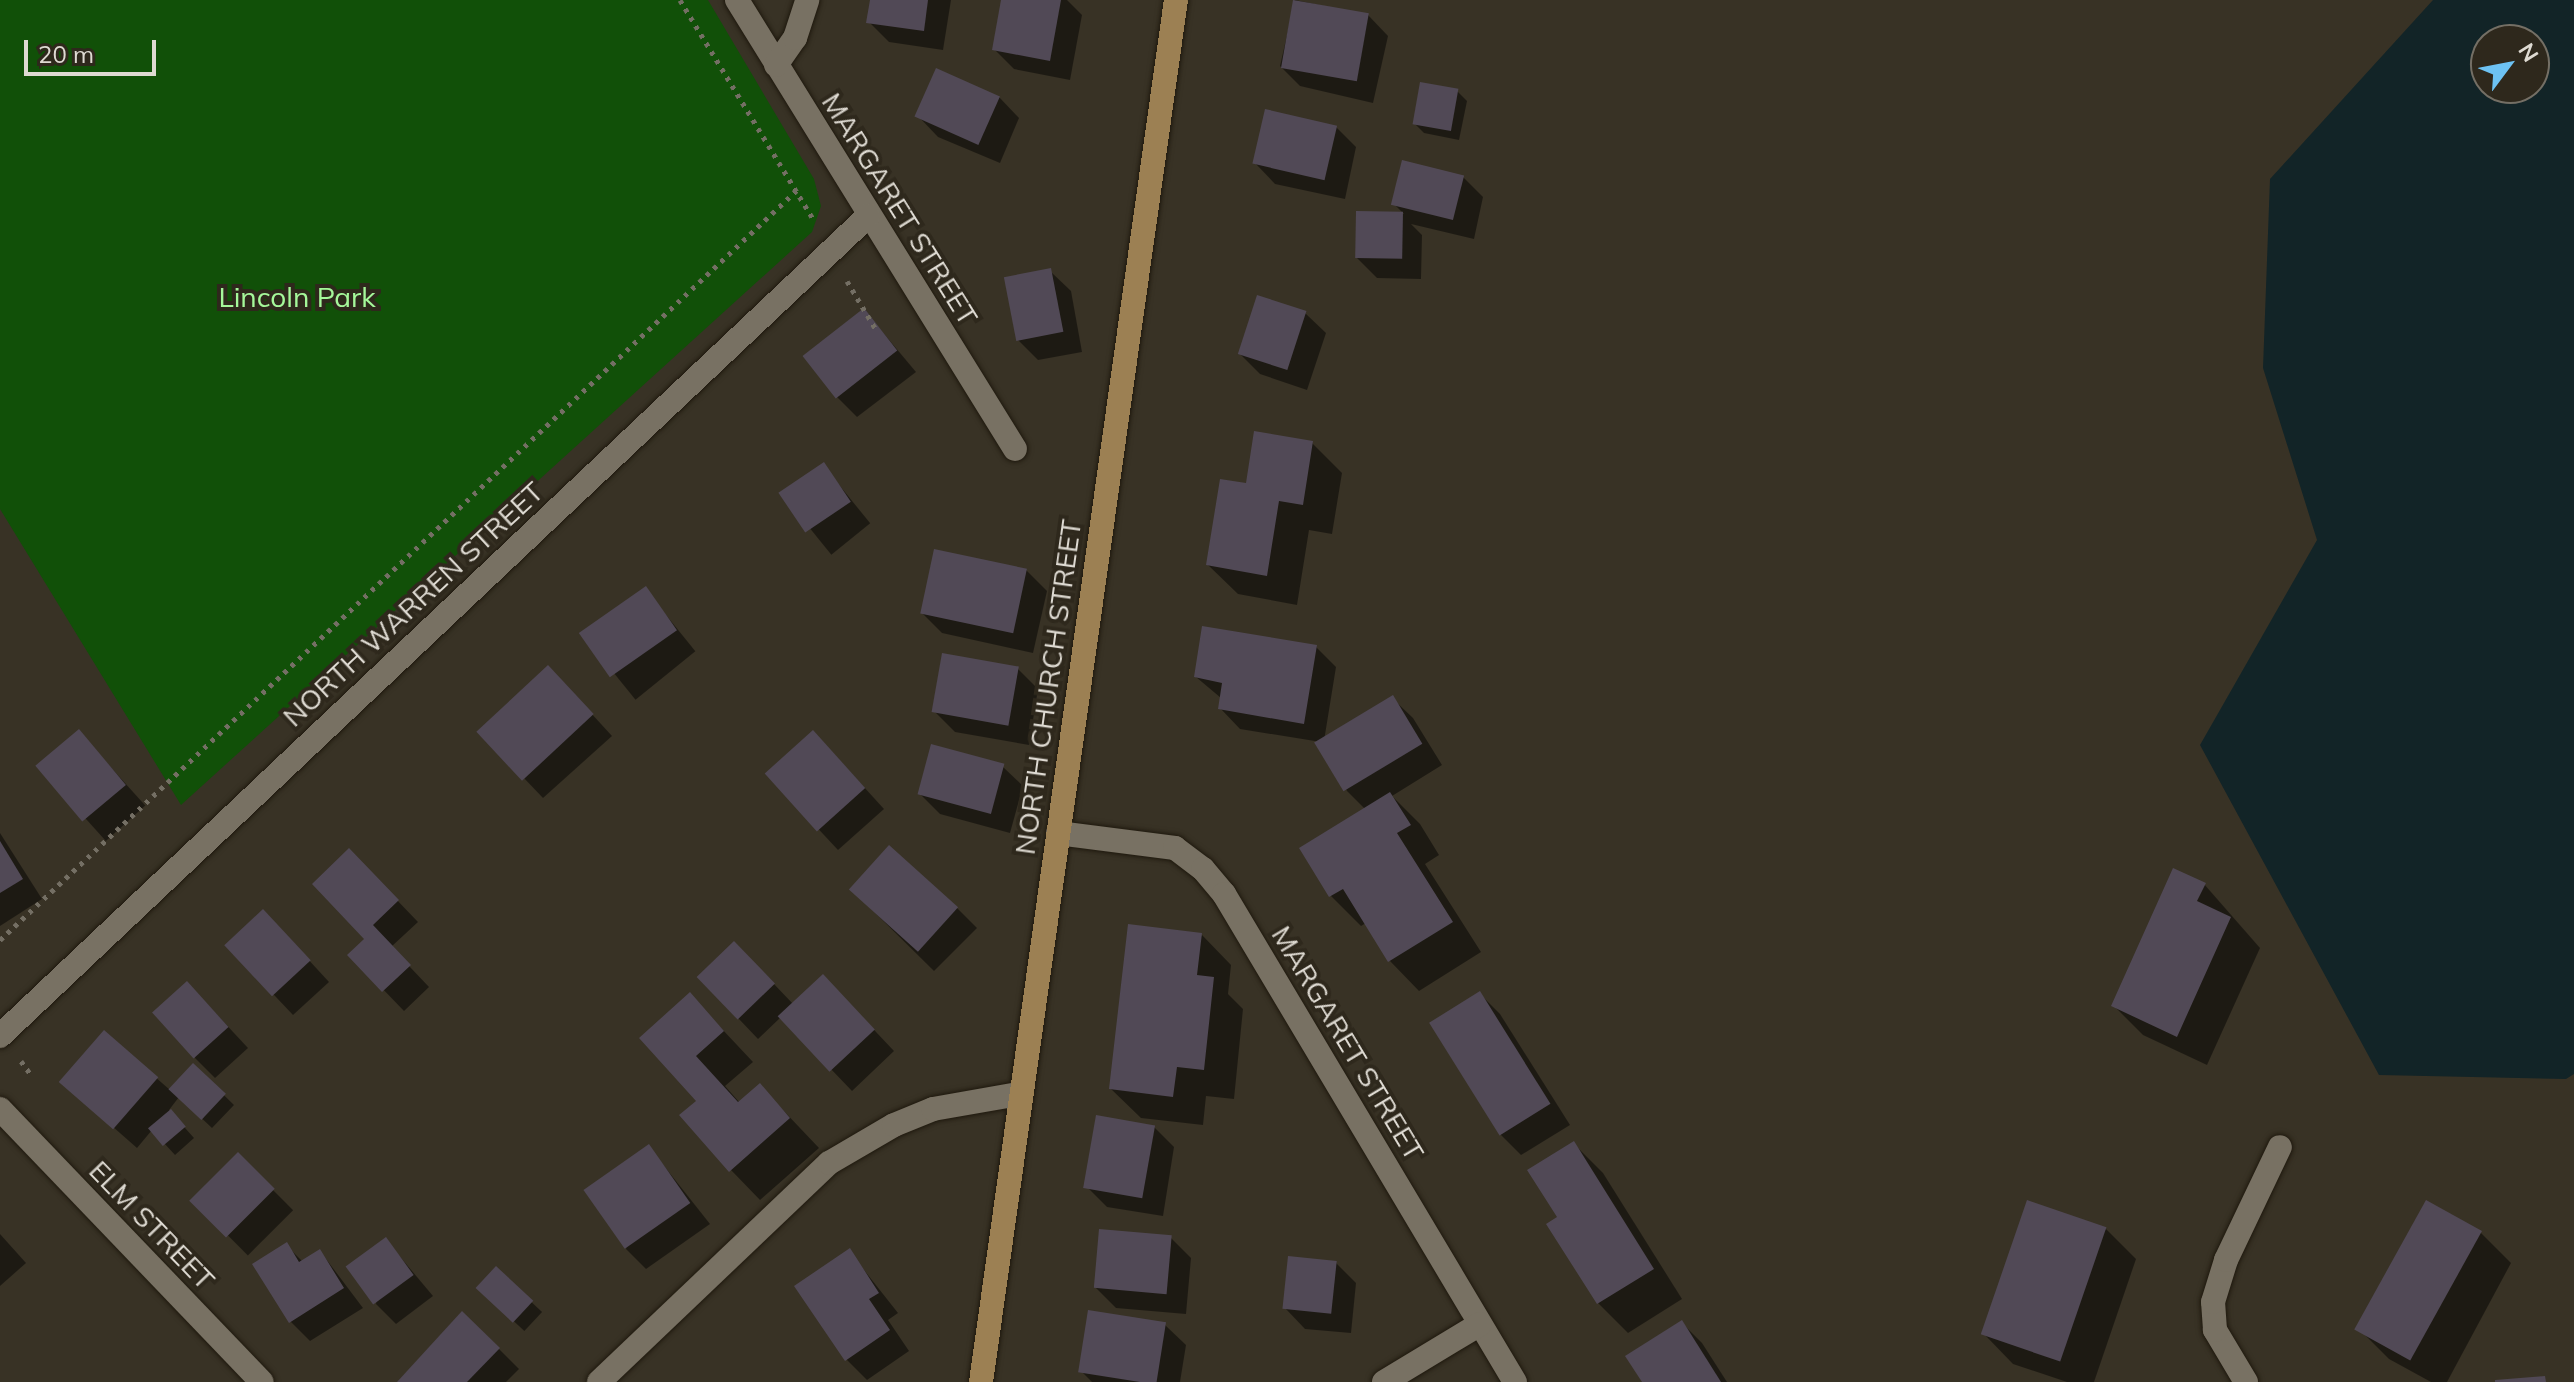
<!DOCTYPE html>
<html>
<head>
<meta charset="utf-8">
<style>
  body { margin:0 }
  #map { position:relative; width:2574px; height:1382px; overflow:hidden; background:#383225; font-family:Mulish,sans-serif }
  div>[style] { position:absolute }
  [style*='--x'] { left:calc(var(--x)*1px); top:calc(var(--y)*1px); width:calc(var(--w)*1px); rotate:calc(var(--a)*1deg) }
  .green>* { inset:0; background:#115008 }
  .water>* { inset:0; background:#122427 }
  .shadow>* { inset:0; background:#0007; transform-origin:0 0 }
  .building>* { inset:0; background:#514956; transform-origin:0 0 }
  .path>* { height:5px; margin-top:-2.5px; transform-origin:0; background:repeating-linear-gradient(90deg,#746f64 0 4px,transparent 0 10px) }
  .roads { filter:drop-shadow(0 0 2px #1f190e) drop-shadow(0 0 2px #1f190e) }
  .minor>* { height:24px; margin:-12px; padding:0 12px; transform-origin:12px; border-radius:12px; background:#787163 }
  .major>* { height:24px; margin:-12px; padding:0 12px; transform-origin:12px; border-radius:12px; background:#9c8053 }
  span { translate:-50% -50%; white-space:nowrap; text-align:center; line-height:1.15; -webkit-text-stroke:8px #2e281c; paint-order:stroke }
  .street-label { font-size:28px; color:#dedad2 }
  .park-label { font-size:28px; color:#a5f89a }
  .north { position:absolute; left:2470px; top:24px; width:80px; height:80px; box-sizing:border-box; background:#2e281c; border:2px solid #746f65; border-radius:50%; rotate:58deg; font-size:22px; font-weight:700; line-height:32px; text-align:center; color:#dedad2 }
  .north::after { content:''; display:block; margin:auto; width:28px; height:36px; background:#6dc2f3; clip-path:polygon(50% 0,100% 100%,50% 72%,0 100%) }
  .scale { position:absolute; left:24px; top:40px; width:132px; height:36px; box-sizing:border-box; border:4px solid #dedad2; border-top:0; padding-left:10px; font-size:24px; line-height:28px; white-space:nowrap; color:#dedad2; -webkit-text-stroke:6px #2e281c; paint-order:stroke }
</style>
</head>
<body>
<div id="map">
  <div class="green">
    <div style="clip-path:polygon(0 0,708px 0,814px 179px,821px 206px,812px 232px,181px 805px,0 509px)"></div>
  </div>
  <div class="water">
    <div style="clip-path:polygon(evenodd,2433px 0,2574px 0,2574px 1074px,2566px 1079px,2379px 1075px,2200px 745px,2317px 540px,2263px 368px,2270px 179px,2433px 0,2486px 40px,2534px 40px,2534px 88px,2486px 88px,2486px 40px)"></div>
  </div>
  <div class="shadow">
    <div style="clip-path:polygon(872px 0,951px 0,943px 50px,889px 42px,869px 22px)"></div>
    <div style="clip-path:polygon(1003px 0,1067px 0,1082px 15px,1070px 80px,1014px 69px,994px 49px)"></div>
    <div style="clip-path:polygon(1295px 0,1368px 15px,1388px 36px,1373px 103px,1300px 86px,1280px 66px)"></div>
    <div style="clip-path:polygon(1457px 91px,1467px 101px,1459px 140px,1424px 133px,1414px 123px)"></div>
    <div style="clip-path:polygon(999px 97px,1019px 118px,1000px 163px,938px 137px,918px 116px)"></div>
    <div style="clip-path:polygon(1336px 127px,1356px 147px,1345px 199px,1275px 184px,1255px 163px)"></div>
    <div style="clip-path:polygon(1463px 177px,1483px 197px,1474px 239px,1411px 224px,1422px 235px,1421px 279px,1377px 278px,1356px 257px,1358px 213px,1404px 214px,1394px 204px)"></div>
    <div style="clip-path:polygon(1050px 271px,1071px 291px,1082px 352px,1038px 360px,1018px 340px)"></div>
    <div style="clip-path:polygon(864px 310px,916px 372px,857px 417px,837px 397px)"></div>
    <div style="clip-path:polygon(1305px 313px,1326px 333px,1307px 390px,1260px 374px,1240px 354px)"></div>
    <div style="clip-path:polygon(1312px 443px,1342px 473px,1332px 534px,1309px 530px,1297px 605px,1238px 594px,1208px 565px,1247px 486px)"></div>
    <div style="left:823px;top:465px;width:75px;height:50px;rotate:51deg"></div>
    <div style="clip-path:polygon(1026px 570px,1047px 591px,1033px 653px,942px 633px,922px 613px)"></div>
    <div style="left:645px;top:589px;width:80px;height:77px;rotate:51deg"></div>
    <div style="clip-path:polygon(1316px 647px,1336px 667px,1324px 741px,1392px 698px,1413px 718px,1442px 765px,1392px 796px,1420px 824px,1439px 855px,1425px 864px,1481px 952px,1419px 991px,1390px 961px,1366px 923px,1361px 926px,1331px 896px,1302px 849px,1366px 810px,1347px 791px,1321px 742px,1240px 729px,1220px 708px,1221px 698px,1196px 677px)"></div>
    <div style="clip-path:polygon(1018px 669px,1038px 689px,1029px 745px,955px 732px,934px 711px)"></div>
    <div style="clip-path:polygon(568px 688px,612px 736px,543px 798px,479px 731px)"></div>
    <div style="left:79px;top:732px;width:99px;height:53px;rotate:48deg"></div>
    <div style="clip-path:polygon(833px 753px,884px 809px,838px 850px,767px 774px)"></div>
    <div style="clip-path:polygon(1002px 766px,1023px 786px,1010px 833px,940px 814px,919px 793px)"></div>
    <div style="clip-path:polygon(0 833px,42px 899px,0 926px)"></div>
    <div style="clip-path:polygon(369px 871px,418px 922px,391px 947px,429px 987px,404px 1011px,350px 955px,367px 939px)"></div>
    <div style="clip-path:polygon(2204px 884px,2260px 948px,2207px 1065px,2143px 1035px,2113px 1005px)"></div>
    <div style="clip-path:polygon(850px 888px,957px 908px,977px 928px,934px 971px)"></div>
    <div style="clip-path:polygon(283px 932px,329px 982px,293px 1015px,227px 945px)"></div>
    <div style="clip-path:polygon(1202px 935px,1231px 965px,1228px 994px,1243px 1009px,1234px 1099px,1206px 1096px,1203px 1125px,1141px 1118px,1111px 1089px)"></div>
    <div style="clip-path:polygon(754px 963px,794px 1005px,843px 997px,894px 1051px,852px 1091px,781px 1017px,758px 1039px,699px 977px)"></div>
    <div style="clip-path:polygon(1480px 994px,1500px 1014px,1570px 1125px,1521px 1155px,1501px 1135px)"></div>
    <div style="clip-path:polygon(690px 995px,753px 1062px,725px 1086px,740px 1103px,760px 1086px,819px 1148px,760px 1200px,731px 1170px,698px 1101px)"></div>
    <div style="clip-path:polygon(207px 1004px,248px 1048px,215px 1078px,195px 1058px)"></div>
    <div style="clip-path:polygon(105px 1033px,170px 1090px,193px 1065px,234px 1105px,212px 1128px,179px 1097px,169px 1110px,194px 1138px,175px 1155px,152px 1130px,137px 1148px,63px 1083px)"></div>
    <div style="clip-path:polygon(1154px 1127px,1174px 1147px,1163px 1216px,1107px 1207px,1087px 1187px)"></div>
    <div style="clip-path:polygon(1573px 1143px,1603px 1173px,1682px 1299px,1628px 1333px,1598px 1303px,1560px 1218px)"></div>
    <div style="clip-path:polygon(649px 1147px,710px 1224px,646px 1269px,626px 1249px)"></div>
    <div style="left:238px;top:1155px;width:78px;height:64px;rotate:45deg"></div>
    <div style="clip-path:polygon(2426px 1203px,2481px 1233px,2511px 1263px,2447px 1382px,2431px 1382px,2389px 1359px,2359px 1329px)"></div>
    <div style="clip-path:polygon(2106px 1229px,2136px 1259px,2094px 1382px,2067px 1382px,2013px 1364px,1984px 1334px)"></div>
    <div style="clip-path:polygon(0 1234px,26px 1263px,0 1286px)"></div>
    <div style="clip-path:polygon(1171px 1238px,1191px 1258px,1186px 1314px,1116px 1308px,1096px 1288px)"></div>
    <div style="clip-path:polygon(386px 1240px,433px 1296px,396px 1324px,376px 1304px)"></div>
    <div style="clip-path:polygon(286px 1245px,303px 1262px,320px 1251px,363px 1308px,310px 1341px,290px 1321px)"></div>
    <div style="clip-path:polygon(849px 1251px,898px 1313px,888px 1320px,909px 1351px,867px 1380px,847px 1360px)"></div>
    <div style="clip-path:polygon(1336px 1263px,1356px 1283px,1351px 1333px,1305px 1329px,1285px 1308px)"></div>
    <div style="left:496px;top:1269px;width:63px;height:26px;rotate:43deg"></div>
    <div style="clip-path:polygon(1682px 1323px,1702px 1343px,1727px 1382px,1644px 1382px)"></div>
    <div style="clip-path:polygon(1165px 1325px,1186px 1345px,1180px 1382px,1092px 1382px,1081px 1371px)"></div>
    <div style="clip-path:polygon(499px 1349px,519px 1369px,506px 1382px,400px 1382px)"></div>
  </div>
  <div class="building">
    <div style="clip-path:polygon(870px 0,928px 0,924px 31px,866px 23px)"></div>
    <div style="clip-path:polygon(1001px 0,1061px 0,1050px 61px,992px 50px)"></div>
    <div style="left:1293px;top:0;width:77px;height:69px;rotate:10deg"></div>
    <div style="left:936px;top:68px;width:70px;height:53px;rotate:24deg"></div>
    <div style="left:1420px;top:82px;width:39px;height:43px;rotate:10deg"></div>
    <div style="left:1265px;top:109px;width:74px;height:56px;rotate:13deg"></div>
    <div style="left:1402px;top:160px;width:64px;height:46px;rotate:14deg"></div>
    <div style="left:1356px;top:211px;width:47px;height:47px;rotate:1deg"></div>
    <div style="left:1051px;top:268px;width:65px;height:48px;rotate:79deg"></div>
    <div style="left:1257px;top:295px;width:52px;height:62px;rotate:18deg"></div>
    <div style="left:864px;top:308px;width:54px;height:78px;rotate:52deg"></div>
    <div style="clip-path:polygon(1254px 431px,1313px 441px,1303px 505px,1279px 501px,1267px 576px,1206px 565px,1220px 479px,1246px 483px)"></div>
    <div style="left:824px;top:462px;width:48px;height:55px;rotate:56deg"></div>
    <div style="left:934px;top:549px;width:95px;height:66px;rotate:12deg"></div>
    <div style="left:646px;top:586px;width:54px;height:82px;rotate:55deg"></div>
    <div style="clip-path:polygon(1202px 626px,1317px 645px,1304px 724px,1218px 709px,1222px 683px,1194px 677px)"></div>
    <div style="left:942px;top:653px;width:78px;height:60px;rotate:10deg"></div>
    <div style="left:548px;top:665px;width:67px;height:98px;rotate:47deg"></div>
    <div style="left:1393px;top:695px;width:57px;height:92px;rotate:59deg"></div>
    <div style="left:79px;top:729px;width:73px;height:57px;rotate:50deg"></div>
    <div style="left:813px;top:730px;width:78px;height:65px;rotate:48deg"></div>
    <div style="left:931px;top:744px;width:76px;height:52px;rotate:15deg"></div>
    <div style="clip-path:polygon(1390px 792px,1411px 825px,1397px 833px,1453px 922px,1388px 962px,1343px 889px,1329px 897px,1299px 848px)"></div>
    <div style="clip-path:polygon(0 841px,23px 879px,0 893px)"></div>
    <div style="left:889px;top:845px;width:93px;height:60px;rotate:42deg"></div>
    <div style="clip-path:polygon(349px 848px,399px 900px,373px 925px,411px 965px,382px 992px,347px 955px,364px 939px,312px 884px)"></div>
    <div style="clip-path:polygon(2173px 868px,2206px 883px,2197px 901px,2231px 917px,2177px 1037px,2111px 1006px)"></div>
    <div style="left:263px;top:909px;width:70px;height:53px;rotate:47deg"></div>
    <div style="clip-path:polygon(1128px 924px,1202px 933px,1197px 975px,1214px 977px,1204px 1070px,1177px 1067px,1173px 1097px,1109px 1089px)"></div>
    <div style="left:734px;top:941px;width:59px;height:52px;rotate:46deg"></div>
    <div style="left:823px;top:974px;width:76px;height:62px;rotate:47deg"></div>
    <div style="left:187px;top:981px;width:62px;height:47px;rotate:48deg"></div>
    <div style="left:1480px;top:991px;width:133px;height:60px;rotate:58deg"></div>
    <div style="clip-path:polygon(690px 992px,724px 1031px,696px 1056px,738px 1102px,760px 1083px,790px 1118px,729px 1172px,679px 1115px,696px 1101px,639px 1038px)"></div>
    <div style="left:104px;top:1030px;width:72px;height:69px;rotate:41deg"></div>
    <div style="left:193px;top:1063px;width:45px;height:36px;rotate:43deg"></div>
    <div style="left:171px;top:1109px;width:23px;height:30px;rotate:50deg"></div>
    <div style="left:1096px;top:1115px;width:60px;height:74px;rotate:10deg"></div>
    <div style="clip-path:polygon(1574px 1141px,1654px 1269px,1597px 1304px,1546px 1224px,1557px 1217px,1527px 1170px)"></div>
    <div style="left:649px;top:1144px;width:72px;height:80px;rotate:55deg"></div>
    <div style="left:238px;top:1152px;width:52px;height:69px;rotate:45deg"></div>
    <div style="left:2027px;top:1200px;width:84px;height:142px;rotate:19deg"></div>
    <div style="left:2426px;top:1200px;width:64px;height:148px;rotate:29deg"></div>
    <div style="left:1099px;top:1229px;width:73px;height:59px;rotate:5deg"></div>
    <div style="left:386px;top:1237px;width:47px;height:50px;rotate:54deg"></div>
    <div style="clip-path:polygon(287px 1242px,299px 1262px,320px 1249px,344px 1288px,289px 1323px,252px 1264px)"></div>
    <div style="clip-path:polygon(850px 1248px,879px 1293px,869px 1299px,890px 1330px,845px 1361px,794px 1286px)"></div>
    <div style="left:1288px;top:1256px;width:49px;height:53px;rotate:6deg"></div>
    <div style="left:496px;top:1266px;width:51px;height:30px;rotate:43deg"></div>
    <div style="left:1088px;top:1310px;width:79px;height:63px;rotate:9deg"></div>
    <div style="clip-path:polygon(462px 1311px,500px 1348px,467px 1382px,397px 1382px)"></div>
    <div style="clip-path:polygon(1682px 1320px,1721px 1382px,1642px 1382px,1625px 1356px)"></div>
    <div style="clip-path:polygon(2545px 1376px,2546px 1382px,2495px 1382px,2495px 1380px)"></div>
  </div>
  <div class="path">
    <div style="--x:680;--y:0;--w:256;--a:58.7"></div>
    <div style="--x:847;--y:281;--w:55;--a:59.2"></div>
    <div style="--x:0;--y:940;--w:1096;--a:-43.26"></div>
    <div style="--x:21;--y:1061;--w:19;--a:54"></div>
  </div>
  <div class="roads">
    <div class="minor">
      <div style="--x:737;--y:0;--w:528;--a:58.24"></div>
      <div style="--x:776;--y:65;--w:33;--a:-55"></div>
      <div style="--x:795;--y:38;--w:40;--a:-72"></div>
      <div style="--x:1058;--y:833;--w:118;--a:7.3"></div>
      <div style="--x:1175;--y:848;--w:35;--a:37"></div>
      <div style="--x:1203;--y:869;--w:33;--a:50"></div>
      <div style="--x:1224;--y:894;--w:568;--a:59.19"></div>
      <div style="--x:0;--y:1036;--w:1194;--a:-43.37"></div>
      <div style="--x:0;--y:1109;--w:378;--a:46.2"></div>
      <div style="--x:599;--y:1382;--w:318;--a:-43.6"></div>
      <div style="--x:829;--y:1163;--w:75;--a:-30.3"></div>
      <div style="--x:894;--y:1125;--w:42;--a:-22.3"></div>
      <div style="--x:933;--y:1109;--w:86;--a:-10"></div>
      <div style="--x:1384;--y:1382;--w:112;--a:-31.1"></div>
      <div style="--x:2246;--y:1382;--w:61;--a:-120.8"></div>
      <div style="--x:2215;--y:1330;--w:28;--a:-94"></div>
      <div style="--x:2213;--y:1302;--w:44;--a:-72.8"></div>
      <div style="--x:2226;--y:1260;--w:125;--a:-64.5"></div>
    </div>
    <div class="major">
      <div style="--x:981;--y:1382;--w:1396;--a:-81.97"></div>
    </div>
  </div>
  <div class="street-label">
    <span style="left:900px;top:209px;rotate:58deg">MARGARET STREET</span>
    <span style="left:413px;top:604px;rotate:-43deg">NORTH WARREN STREET</span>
    <span style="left:1048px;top:687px;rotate:-82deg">NORTH CHURCH STREET</span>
    <span style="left:1348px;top:1043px;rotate:59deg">MARGARET STREET</span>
    <span style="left:152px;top:1225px;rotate:46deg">ELM STREET</span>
  </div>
  <div class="park-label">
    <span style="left:297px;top:297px">Lincoln Park</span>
  </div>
  <div class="north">N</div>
  <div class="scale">20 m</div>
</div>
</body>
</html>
